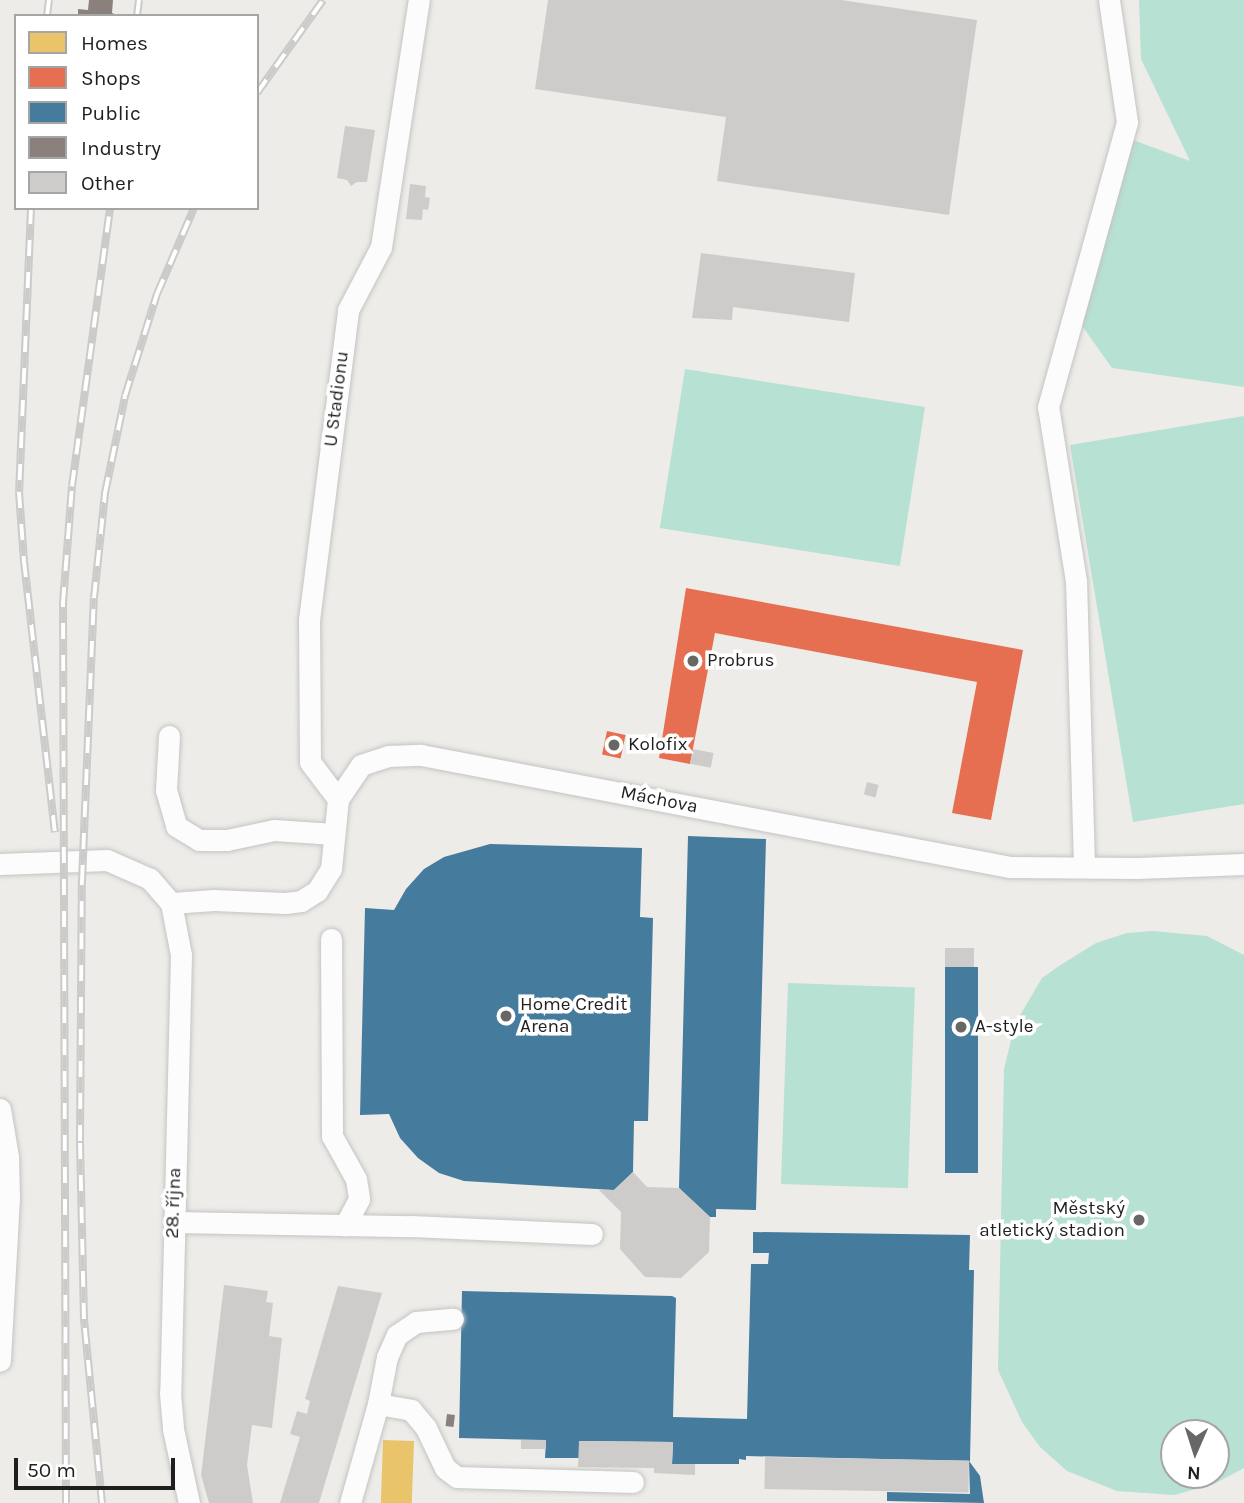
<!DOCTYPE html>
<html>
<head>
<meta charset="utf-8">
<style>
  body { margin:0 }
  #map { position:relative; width:1244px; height:1503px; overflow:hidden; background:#edece9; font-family:Karla,sans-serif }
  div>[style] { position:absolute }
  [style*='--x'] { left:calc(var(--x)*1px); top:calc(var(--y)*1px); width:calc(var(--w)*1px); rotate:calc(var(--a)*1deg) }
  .pitch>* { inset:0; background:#b7e1d2; transform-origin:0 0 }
  .homes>* { inset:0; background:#e9c46a; transform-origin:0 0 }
  .shops>* { inset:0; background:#e76f51; transform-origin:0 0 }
  .public>* { inset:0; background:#457b9d; transform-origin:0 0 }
  .industry>* { inset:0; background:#8a817c; transform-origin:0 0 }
  .building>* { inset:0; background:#ceccca; transform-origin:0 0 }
  .roads { filter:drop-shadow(0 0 2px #c4c4c2) drop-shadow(0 0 2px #c4c4c2) }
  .minor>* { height:21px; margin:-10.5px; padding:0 10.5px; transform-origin:10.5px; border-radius:10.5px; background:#fcfcfc }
  .rail>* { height:8px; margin-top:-4px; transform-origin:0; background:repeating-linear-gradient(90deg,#fff 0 16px,#cbcbca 0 32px); box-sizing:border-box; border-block:2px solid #cbcbca }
  .dots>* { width:19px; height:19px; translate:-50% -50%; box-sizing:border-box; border:4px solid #fff; border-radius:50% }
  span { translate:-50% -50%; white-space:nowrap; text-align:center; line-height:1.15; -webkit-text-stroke:7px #fff; paint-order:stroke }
  .street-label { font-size:19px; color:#1f1f1f }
  .poi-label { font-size:19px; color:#1f1f1f }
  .left { translate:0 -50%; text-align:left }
  .right { translate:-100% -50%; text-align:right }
  .legend { position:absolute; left:14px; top:14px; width:245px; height:196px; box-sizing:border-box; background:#fff; border:2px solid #a5a5a5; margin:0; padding:9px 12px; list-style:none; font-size:21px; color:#1f1f1f }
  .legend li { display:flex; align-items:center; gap:14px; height:35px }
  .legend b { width:35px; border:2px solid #a5a5a5 }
  .north { position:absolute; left:1160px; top:1419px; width:70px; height:70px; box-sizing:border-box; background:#fff; border:2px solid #a5a5a5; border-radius:50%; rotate:183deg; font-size:19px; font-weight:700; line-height:28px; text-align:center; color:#1f1f1f }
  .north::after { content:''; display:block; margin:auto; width:24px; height:32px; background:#676766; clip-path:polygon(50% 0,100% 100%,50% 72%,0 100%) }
  .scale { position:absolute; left:14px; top:1458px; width:161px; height:32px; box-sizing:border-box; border:4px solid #1f1f1f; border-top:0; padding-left:9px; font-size:21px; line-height:24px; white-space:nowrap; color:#1f1f1f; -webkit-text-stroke:5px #fff; paint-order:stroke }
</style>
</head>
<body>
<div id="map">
  <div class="pitch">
    <div style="clip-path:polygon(1139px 0,1244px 0,1244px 387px,1112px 368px,1078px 320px,1133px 140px,1190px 161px,1141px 59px)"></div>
    <div style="left:685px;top:369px;width:243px;height:161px;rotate:9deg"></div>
    <div style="clip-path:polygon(1244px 416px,1244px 804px,1133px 822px,1070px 445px)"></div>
    <div style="clip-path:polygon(evenodd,1153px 931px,1207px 936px,1244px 955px,1244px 1468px,1214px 1484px,1174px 1495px,1117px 1491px,1067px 1471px,1040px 1447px,1022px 1422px,998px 1370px,1004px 1069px,1015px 1024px,1042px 978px,1059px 966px,1096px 943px,1127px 933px,1153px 931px,1174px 1433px,1216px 1433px,1216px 1475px,1174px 1475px,1174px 1433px)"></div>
    <div style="left:788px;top:983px;width:127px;height:201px;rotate:2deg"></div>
  </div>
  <div class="homes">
    <div style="left:383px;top:1440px;width:31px;height:63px;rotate:2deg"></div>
  </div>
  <div class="shops">
    <div style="clip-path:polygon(686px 588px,1023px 650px,991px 820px,952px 813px,977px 682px,715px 633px,690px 764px,659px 758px)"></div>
    <div style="left:607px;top:731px;width:19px;height:24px;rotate:12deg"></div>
  </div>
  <div class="public">
    <div style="clip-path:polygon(688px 836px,766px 839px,756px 1210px,716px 1209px,716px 1217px,710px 1217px,679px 1188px)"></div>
    <div style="clip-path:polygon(490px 844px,642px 848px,640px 917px,653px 918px,648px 1121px,634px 1121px,633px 1172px,614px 1190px,464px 1181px,439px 1173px,418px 1158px,400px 1138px,389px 1114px,360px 1115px,365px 908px,394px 910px,406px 889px,424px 869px,444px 857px)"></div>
    <div style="left:945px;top:967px;width:33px;height:206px"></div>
    <div style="clip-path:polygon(753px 1232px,970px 1235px,969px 1270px,974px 1270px,970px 1461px,746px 1456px,746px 1460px,739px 1459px,739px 1464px,672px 1464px,673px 1442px,579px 1441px,579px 1458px,545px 1458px,546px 1440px,459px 1438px,462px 1291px,672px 1296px,676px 1298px,673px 1417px,747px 1419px,751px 1264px,768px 1264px,769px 1253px,753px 1253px)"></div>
    <div style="clip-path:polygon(969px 1461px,980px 1476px,984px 1503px,887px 1501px,887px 1492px,970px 1494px)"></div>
  </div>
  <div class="industry">
    <div style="clip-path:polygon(89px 0,113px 0,112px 13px,119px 16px,78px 16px,78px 9px,88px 10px)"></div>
    <div style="left:447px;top:1414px;width:8px;height:12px;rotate:7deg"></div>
  </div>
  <div class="building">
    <div style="clip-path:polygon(548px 0,841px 0,977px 20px,949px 215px,717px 181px,726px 117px,535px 89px)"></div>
    <div style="clip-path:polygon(345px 126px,375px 130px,367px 182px,357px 182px,351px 186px,347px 180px,337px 178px)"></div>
    <div style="clip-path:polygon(410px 184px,426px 186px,425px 197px,430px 198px,428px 210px,423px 209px,422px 220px,406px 219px)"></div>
    <div style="clip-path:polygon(701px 253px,855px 273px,849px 322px,733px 307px,732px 320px,692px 318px)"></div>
    <div style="left:693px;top:749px;width:21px;height:15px;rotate:11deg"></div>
    <div style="left:867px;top:782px;width:12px;height:13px;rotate:14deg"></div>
    <div style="left:945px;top:948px;width:29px;height:19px"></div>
    <div style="clip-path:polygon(633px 1172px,647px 1187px,679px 1188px,710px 1217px,709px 1252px,681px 1278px,645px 1277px,620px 1249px,621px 1212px,599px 1190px,614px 1190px)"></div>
    <div style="clip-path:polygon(224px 1285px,268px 1291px,266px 1302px,273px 1303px,269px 1336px,282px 1338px,272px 1428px,252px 1425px,247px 1465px,253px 1503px,209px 1503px,201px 1475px)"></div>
    <div style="clip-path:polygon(338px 1286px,382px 1293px,319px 1503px,280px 1503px,300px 1437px,290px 1434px,297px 1411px,307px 1414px,310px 1401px,305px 1399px)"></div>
    <div style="left:521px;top:1440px;width:25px;height:9px"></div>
    <div style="clip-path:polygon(579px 1441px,673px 1442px,672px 1464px,695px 1464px,695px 1475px,654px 1473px,654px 1468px,578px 1467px)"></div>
    <div style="left:765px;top:1457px;width:204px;height:32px;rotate:1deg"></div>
  </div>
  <div class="roads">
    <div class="minor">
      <div style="--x:169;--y:736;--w:54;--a:93.2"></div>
      <div style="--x:166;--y:790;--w:37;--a:74"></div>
      <div style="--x:176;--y:826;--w:27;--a:31"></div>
      <div style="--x:199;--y:840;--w:28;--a:0"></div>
      <div style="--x:227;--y:840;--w:48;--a:-12"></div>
      <div style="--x:274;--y:830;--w:60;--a:3.8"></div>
      <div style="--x:338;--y:799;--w:46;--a:-127.1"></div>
      <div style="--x:310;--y:762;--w:142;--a:-90.4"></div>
      <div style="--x:309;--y:620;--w:312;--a:-82.8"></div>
      <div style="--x:348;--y:310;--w:71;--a:-62.4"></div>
      <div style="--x:381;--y:247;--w:250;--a:-81.3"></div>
      <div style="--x:0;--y:864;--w:107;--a:-2.1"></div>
      <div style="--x:107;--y:860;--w:47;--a:23.8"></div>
      <div style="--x:150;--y:879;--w:32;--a:49"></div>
      <div style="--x:171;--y:903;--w:53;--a:79.1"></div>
      <div style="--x:181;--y:955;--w:438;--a:91.4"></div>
      <div style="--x:170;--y:1393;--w:36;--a:85"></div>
      <div style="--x:173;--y:1429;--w:76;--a:77.8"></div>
      <div style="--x:1084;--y:866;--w:285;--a:-91.6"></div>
      <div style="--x:1076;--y:581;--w:176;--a:-99.1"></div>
      <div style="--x:1048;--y:407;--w:296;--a:-74.5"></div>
      <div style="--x:1127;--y:122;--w:123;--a:-98.4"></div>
      <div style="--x:171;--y:903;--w:43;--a:-4"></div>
      <div style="--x:214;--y:900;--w:71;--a:2.4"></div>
      <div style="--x:285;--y:903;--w:16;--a:-7"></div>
      <div style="--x:301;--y:901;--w:19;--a:-32"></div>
      <div style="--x:317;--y:891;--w:26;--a:-58"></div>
      <div style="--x:331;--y:869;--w:70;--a:-84.3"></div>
      <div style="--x:338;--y:799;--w:41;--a:-55.9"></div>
      <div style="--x:361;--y:765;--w:28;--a:-18"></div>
      <div style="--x:388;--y:756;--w:33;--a:-2"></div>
      <div style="--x:421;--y:755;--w:600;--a:10.77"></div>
      <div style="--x:1010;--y:867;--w:127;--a:0.5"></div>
      <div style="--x:1137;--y:868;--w:107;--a:-2.1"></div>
      <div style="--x:331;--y:939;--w:197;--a:89.7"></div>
      <div style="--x:332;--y:1136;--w:49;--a:60.8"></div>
      <div style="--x:356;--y:1179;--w:20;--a:81"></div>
      <div style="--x:359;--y:1199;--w:30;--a:118"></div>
      <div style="--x:0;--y:1109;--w:49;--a:80.5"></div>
      <div style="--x:8;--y:1157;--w:41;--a:88.6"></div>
      <div style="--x:9;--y:1198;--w:163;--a:93.2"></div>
      <div style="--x:174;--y:1222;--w:237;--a:1"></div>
      <div style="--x:411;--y:1226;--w:181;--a:2.5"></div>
      <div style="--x:378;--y:1404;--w:34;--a:10"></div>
      <div style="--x:411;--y:1410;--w:23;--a:50"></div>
      <div style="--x:426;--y:1428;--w:44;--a:64.6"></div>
      <div style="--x:445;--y:1468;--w:15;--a:37"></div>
      <div style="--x:457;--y:1477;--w:176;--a:1.6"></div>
      <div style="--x:350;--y:1503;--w:103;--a:-74.2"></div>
      <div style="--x:378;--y:1404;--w:48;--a:-79.2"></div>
      <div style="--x:387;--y:1357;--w:24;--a:-66"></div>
      <div style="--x:397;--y:1335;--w:23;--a:-34"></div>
      <div style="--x:416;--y:1322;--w:37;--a:-5"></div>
    </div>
  </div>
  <div class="rail">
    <div style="--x:47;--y:16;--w:16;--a:-83"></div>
    <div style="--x:137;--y:16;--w:16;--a:-83"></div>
    <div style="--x:257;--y:93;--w:114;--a:-54.6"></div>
    <div style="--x:31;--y:208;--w:284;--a:92.4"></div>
    <div style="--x:19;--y:492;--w:69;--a:85.9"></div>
    <div style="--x:24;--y:561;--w:273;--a:83.5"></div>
    <div style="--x:66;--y:1503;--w:900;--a:-90.19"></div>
    <div style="--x:63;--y:603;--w:117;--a:-85.6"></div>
    <div style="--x:72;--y:486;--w:281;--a:-82.2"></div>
    <div style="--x:102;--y:1503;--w:185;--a:-95.6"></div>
    <div style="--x:84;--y:1319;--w:178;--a:-91.3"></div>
    <div style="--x:80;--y:1141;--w:260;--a:-89.6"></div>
    <div style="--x:82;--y:881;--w:283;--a:-87.6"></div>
    <div style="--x:94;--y:598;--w:106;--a:-84"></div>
    <div style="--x:105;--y:493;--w:99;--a:-78.3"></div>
    <div style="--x:125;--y:396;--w:107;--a:-72.6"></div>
    <div style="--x:157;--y:294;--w:94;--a:-66.7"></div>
  </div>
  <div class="dots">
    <div style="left:693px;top:661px;background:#676766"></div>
    <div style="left:614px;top:745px;background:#676766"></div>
    <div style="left:506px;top:1016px;background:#676766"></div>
    <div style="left:961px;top:1027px;background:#676766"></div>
    <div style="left:1139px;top:1220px;background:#676766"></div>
  </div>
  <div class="street-label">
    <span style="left:337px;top:399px;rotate:-83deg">U Stadionu</span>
    <span style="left:659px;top:800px;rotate:11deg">Máchova</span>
    <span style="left:174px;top:1203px;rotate:-88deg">28. října</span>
  </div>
  <div class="poi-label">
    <span class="left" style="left:707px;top:661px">Probrus</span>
    <span class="left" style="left:628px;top:745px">Kolofix</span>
    <span class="left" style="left:520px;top:1016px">Home Credit<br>Arena</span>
    <span class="left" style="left:975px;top:1027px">A-style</span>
    <span class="right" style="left:1125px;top:1220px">Městský<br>atletický stadion</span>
  </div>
  <ul class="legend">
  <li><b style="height:19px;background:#e9c46a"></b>Homes</li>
  <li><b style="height:19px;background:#e76f51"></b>Shops</li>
  <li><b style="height:19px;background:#457b9d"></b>Public</li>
  <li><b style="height:19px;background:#8a817c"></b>Industry</li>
  <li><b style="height:19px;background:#ceccca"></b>Other</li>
  </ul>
  <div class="north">N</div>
  <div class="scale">50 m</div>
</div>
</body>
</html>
